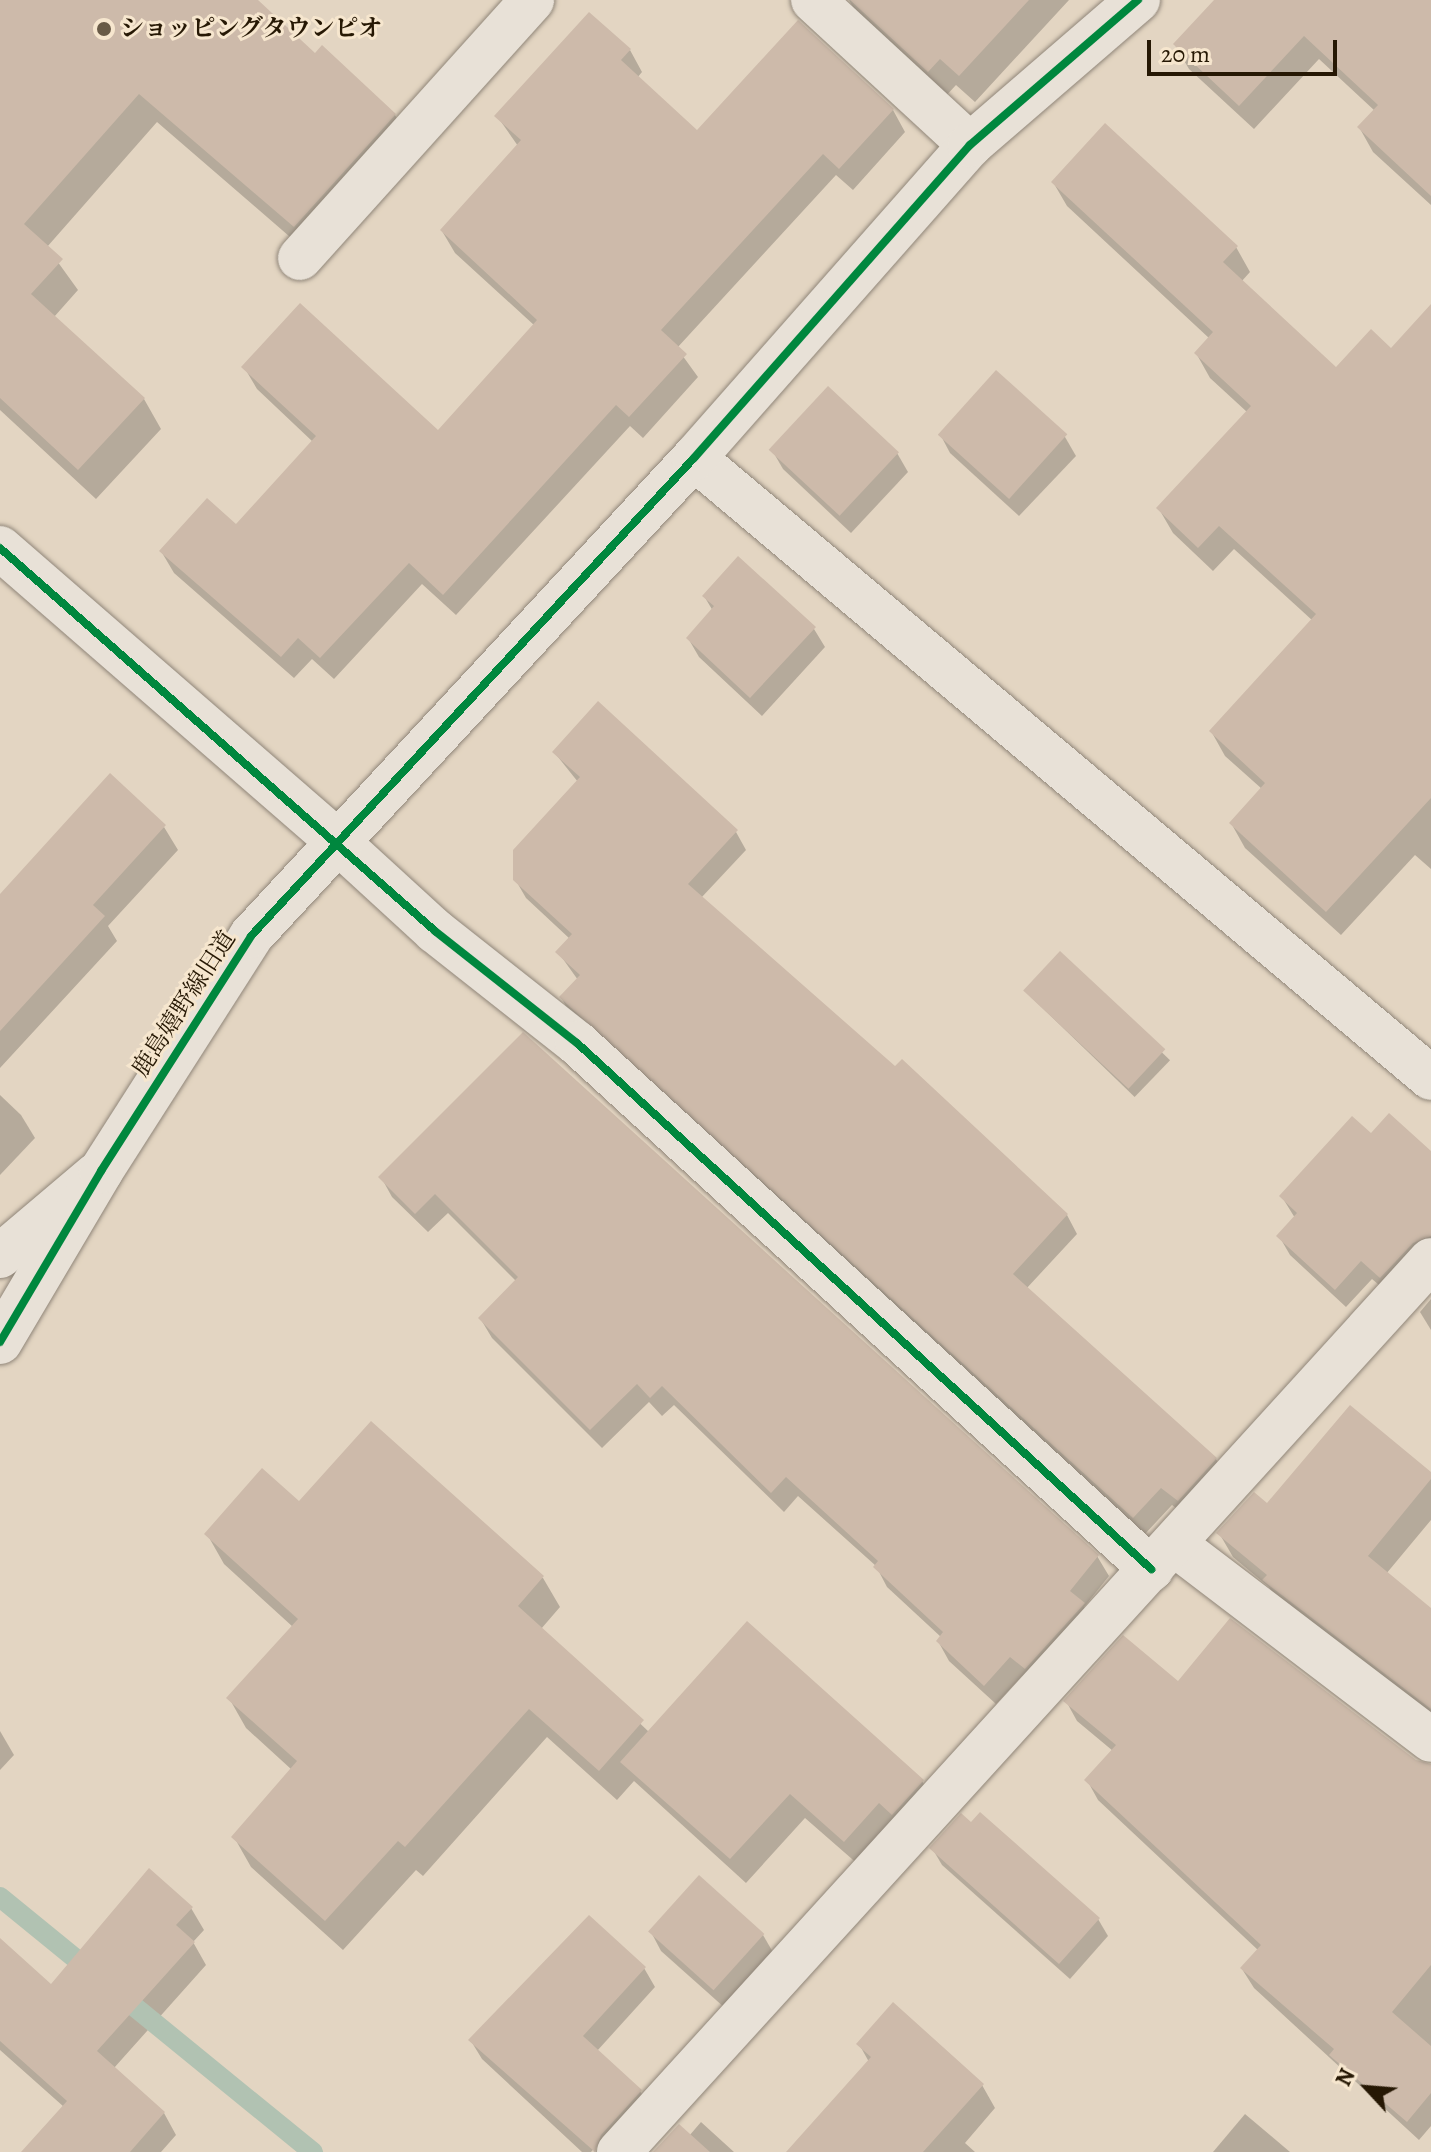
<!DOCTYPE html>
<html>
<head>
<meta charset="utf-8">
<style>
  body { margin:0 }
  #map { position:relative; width:1431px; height:2152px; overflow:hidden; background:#e3d5c2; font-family:Alegreya,"Noto Serif JP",serif }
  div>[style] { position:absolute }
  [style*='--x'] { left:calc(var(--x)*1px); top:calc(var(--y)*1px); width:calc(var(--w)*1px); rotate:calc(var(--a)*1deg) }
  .shadow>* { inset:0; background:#0003; transform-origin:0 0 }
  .stream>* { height:20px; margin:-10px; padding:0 10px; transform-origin:10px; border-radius:10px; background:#b1c2b2 }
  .building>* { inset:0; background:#cdbaaa; transform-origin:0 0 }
  .roads { filter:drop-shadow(0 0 2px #908679) drop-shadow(0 0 2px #908679) }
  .minor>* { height:44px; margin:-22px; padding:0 22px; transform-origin:22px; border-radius:22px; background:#e8e1d7 }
  .tertiary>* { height:44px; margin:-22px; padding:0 22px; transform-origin:22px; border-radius:22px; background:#e8e1d7 }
  .cycleway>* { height:8px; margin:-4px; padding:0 4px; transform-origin:4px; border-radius:4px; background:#00873e }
  .dots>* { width:22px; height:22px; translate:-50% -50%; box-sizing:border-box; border:4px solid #f6e6ce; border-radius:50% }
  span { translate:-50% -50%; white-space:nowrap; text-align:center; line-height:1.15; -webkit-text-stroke:6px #f6e6ce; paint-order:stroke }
  .poi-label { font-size:24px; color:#261804; font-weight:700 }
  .left { translate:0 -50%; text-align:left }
  .street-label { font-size:24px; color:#261804 }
  .north { position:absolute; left:1327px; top:2048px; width:80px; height:80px; -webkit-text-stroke:6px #f6e6ce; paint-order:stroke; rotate:296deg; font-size:22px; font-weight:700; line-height:32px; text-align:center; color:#261804 }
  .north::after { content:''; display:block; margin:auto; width:28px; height:36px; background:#261804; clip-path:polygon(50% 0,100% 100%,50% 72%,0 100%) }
  .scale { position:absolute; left:1147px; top:40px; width:190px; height:36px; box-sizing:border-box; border:4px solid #261804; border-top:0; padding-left:10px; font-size:24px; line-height:28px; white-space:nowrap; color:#261804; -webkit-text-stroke:6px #f6e6ce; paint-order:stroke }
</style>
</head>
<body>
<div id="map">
  <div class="shadow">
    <div style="clip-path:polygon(0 0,255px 0,315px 56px,395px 115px,412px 145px,312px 256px,157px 122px,47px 247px,78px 290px,54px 317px,144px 399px,161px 429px,96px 499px,0 410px)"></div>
    <div style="clip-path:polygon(849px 0,1069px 0,975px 102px,956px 85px,944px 98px,861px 21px)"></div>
    <div style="clip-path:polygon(1217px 0,1431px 0,1431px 205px,1373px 152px,1359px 127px,1375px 111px,1319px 59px,1254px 129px,1189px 69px,1175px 45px)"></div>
    <div style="clip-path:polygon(630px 50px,642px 72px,637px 78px,697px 133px,893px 110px,905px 132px,853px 190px,836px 175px,677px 348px,698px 377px,643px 438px,630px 426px,456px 615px,422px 584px,334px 679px,312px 659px,294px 678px,174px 573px,161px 551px,236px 526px,313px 442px,257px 389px,244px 367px,438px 432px,535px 326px,455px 253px,442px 231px,518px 146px,497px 116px)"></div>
    <div style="clip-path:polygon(1053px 182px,1236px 247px,1250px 272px,1241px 282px,1336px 370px,1391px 351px,1431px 307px,1431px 869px,1415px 855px,1341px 935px,1245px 848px,1231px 823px,1262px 789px,1225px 756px,1211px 731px,1313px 621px,1234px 549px,1213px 571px,1173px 533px,1159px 509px,1247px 412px,1210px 378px,1196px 353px,1210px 339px,1067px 206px)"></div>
    <div style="clip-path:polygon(940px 434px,1065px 437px,1076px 456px,1019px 516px,950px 453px)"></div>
    <div style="clip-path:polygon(772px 450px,897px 453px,908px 472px,851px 533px,783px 469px)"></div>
    <div style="clip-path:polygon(704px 596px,814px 629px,825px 647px,762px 716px,699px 657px,688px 638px,713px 611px)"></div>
    <div style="clip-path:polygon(554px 752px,736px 832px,746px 850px,701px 898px,896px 1069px,902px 1062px,1067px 1215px,1077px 1234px,1026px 1289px,1216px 1459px,1226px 1477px,1189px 1518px,1172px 1505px,1144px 1535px,571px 1015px,561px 997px,578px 980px,558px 952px,570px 939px,526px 898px,515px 879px,578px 782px)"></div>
    <div style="clip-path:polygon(164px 827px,178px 850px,108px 926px,117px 941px,0 1068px,0 897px)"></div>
    <div style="left:1060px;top:954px;width:153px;height:51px;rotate:44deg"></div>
    <div style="clip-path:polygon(523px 1035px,1097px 1556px,1109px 1576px,1084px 1607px,1094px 1624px,1037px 1688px,1022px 1676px,996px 1704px,949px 1661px,938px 1641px,941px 1637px,887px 1587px,876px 1566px,798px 1496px,784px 1512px,674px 1405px,662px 1416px,649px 1402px,602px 1448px,492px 1338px,480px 1318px,517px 1282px,448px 1213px,428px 1232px,392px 1197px,381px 1177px)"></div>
    <div style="clip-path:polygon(0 1095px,21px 1115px,35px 1138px,0 1175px)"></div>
    <div style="clip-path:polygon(1371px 1136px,1431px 1154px,1431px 1258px,1392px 1296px,1372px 1279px,1346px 1307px,1290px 1255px,1279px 1236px,1295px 1218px,1282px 1197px)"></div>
    <div style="clip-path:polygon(1431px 1299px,1431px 1330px,1420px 1312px)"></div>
    <div style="clip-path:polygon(1431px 1474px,1431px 1520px,1386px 1574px,1431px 1611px,1431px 1720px,1279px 1604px,1269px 1587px,1233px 1557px,1219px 1533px,1267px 1506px)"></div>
    <div style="clip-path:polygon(299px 1504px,543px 1578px,560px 1607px,541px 1629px,649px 1732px,922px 1781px,937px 1806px,860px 1866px,805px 1818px,746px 1883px,634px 1781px,617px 1800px,547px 1737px,423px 1876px,416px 1870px,343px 1950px,251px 1867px,234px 1837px,292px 1770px,246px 1728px,229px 1698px,293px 1627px,224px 1564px,207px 1534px)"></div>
    <div style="clip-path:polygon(1178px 1684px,1431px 1776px,1431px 2126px,1419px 2140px,1254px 1988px,1242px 1969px,1259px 1951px,1098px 1800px,1087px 1780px,1113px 1751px,1077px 1721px,1066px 1701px)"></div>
    <div style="clip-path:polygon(0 1731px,14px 1755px,0 1770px)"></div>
    <div style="clip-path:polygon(971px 1825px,1098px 1919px,1108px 1936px,1070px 1979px,942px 1865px,932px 1848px)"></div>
    <div style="clip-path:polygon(191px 1908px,204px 1930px,193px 1942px,206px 1965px,114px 2068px,164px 2113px,176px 2135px,161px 2152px,23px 2152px,64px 2107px,0 2050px,0 1941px,51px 1986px)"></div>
    <div style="clip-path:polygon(651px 1932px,763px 1935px,774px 1954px,725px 2008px,661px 1951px)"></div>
    <div style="clip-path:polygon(644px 1968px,655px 1987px,597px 2051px,640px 2091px,651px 2110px,608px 2152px,598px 2144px,591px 2152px,582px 2152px,482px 2059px,471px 2041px)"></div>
    <div style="clip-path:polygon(859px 2044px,982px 2085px,995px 2108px,965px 2143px,975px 2152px,789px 2152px,869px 2062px)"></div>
    <div style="clip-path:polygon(1245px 2114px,1290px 2152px,1213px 2152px)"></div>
    <div style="clip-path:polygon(701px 2122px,734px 2152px,655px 2152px,689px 2136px)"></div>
  </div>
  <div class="stream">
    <div style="--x:0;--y:1897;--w:404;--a:39.2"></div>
  </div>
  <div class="building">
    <div style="clip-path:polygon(0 0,258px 0,315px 53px,322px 45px,396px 114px,294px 227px,139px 94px,24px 224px,63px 259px,31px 294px,145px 398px,78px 470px,0 398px)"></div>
    <div style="clip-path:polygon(850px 0,1029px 0,959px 76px,940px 59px,928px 72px)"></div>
    <div style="clip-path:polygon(1214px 0,1431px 0,1431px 196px,1357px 127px,1378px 105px,1304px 36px,1239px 106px,1173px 44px)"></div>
    <div style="clip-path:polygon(589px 12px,631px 49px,621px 60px,697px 130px,798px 20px,894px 109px,839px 169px,823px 154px,661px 330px,687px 354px,629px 417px,616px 405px,443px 595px,409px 563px,320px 658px,298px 638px,281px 657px,159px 551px,207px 498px,236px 524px,316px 436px,241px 367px,300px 303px,438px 430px,537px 320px,440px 230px,521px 140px,494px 116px)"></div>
    <div style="clip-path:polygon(1105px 123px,1238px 246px,1223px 262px,1336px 367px,1371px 329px,1391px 348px,1431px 304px,1431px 798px,1326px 912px,1229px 823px,1265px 783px,1209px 731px,1316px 614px,1219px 526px,1198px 548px,1156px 508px,1251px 406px,1194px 353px,1213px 332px,1051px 182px)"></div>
    <div style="left:996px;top:370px;width:96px;height:87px;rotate:42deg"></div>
    <div style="left:828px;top:386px;width:97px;height:87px;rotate:43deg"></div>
    <div style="clip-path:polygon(738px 556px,816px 627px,750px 698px,686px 638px,714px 606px,702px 596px)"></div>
    <div style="clip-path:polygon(598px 701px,738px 830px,688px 884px,895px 1066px,902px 1059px,1068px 1214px,1013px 1274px,1217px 1458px,1178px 1501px,1161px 1488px,1133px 1518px,559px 997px,580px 975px,555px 952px,572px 934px,513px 880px,513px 850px,580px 777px,552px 752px)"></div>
    <div style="clip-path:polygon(110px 773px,166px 825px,93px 905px,105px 916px,0 1031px,0 894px)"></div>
    <div style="left:1060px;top:951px;width:144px;height:54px;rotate:43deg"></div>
    <div style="clip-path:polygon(523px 1032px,1099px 1555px,1070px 1591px,1085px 1603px,1025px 1669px,1010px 1657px,984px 1686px,936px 1641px,943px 1632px,873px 1567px,878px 1561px,786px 1477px,771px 1493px,662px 1386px,650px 1398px,637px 1384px,590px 1430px,478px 1318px,518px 1277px,435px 1194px,415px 1214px,378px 1177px)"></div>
    <div style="clip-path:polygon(1389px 1113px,1431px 1151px,1431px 1236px,1413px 1243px,1380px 1278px,1361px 1261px,1335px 1290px,1276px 1236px,1297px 1213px,1279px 1196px,1352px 1116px,1371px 1133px)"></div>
    <div style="clip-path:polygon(1350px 1405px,1431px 1472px,1431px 1479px,1368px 1556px,1431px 1608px,1431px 1709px,1262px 1580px,1267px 1575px,1216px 1533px,1254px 1492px,1267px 1503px)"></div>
    <div style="clip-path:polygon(371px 1421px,544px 1576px,518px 1606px,644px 1720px,599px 1771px,529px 1709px,405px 1847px,398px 1841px,325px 1921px,231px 1837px,297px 1761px,226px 1698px,298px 1619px,204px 1534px,262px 1468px,299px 1501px)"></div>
    <div style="clip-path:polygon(1230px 1618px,1416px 1760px,1431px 1764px,1431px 1965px,1392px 2012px,1431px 2046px,1431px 2093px,1407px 2122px,1329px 2055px,1334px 2049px,1240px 1968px,1261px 1945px,1084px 1780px,1116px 1745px,1063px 1701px,1123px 1635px,1178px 1681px)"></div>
    <div style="clip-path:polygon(747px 1621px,924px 1780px,892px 1815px,879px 1803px,844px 1842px,790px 1794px,730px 1859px,620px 1762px)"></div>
    <div style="clip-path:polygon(980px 1812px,1100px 1918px,1059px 1964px,929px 1848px,961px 1813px,971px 1822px)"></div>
    <div style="clip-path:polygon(149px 1868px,193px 1907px,176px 1925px,195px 1942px,97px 2051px,165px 2112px,130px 2152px,21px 2152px,67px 2101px,0 2041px,0 1938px,51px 1984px)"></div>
    <div style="left:699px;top:1875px;width:88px;height:76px;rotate:42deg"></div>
    <div style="clip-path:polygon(589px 1915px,646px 1967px,583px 2036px,642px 2090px,601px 2135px,595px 2152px,468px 2040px)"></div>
    <div style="clip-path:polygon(893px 2002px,984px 2084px,923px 2152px,786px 2152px,871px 2057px,856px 2044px)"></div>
    <div style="clip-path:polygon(679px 2124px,710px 2152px,653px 2152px)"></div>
  </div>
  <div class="roads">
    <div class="minor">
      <div style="--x:813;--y:0;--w:214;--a:42.7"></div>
      <div style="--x:300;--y:258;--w:347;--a:-48"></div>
      <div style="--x:694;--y:458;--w:963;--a:40.07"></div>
      <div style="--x:340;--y:844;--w:129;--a:42.5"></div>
      <div style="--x:435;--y:931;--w:181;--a:38.3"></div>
      <div style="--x:577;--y:1043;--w:779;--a:42.5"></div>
      <div style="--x:0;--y:1256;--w:126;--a:-40.2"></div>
      <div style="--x:1174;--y:1544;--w:323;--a:37.3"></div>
      <div style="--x:619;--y:2152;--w:1206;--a:-47.69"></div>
    </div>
    <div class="tertiary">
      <div style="--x:0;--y:548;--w:451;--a:41"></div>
      <div style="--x:0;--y:1342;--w:199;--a:-59.4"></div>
      <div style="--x:101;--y:1171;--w:279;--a:-57.4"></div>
      <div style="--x:251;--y:936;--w:652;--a:-47.18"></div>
      <div style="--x:694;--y:458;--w:417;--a:-48.6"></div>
      <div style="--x:970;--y:145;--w:222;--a:-40.8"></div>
    </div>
  </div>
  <div class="cycleway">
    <div style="--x:0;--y:548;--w:580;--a:41.36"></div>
    <div style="--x:435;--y:931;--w:181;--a:38.3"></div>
    <div style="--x:577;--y:1043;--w:779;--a:42.5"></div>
    <div style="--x:0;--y:1342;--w:199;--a:-59.4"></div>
    <div style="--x:101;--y:1171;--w:279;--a:-57.4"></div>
    <div style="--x:251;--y:936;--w:652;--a:-47.18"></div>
    <div style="--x:694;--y:458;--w:417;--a:-48.6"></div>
    <div style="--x:970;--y:145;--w:222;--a:-40.8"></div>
  </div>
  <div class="dots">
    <div style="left:104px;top:29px;background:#685a46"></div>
  </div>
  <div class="poi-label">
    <span class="left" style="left:120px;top:29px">ショッピングタウンピオ</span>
  </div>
  <div class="street-label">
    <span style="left:184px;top:1004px;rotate:-57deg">鹿島嬉野線旧道</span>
  </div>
  <div class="north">N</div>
  <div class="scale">20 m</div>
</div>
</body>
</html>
